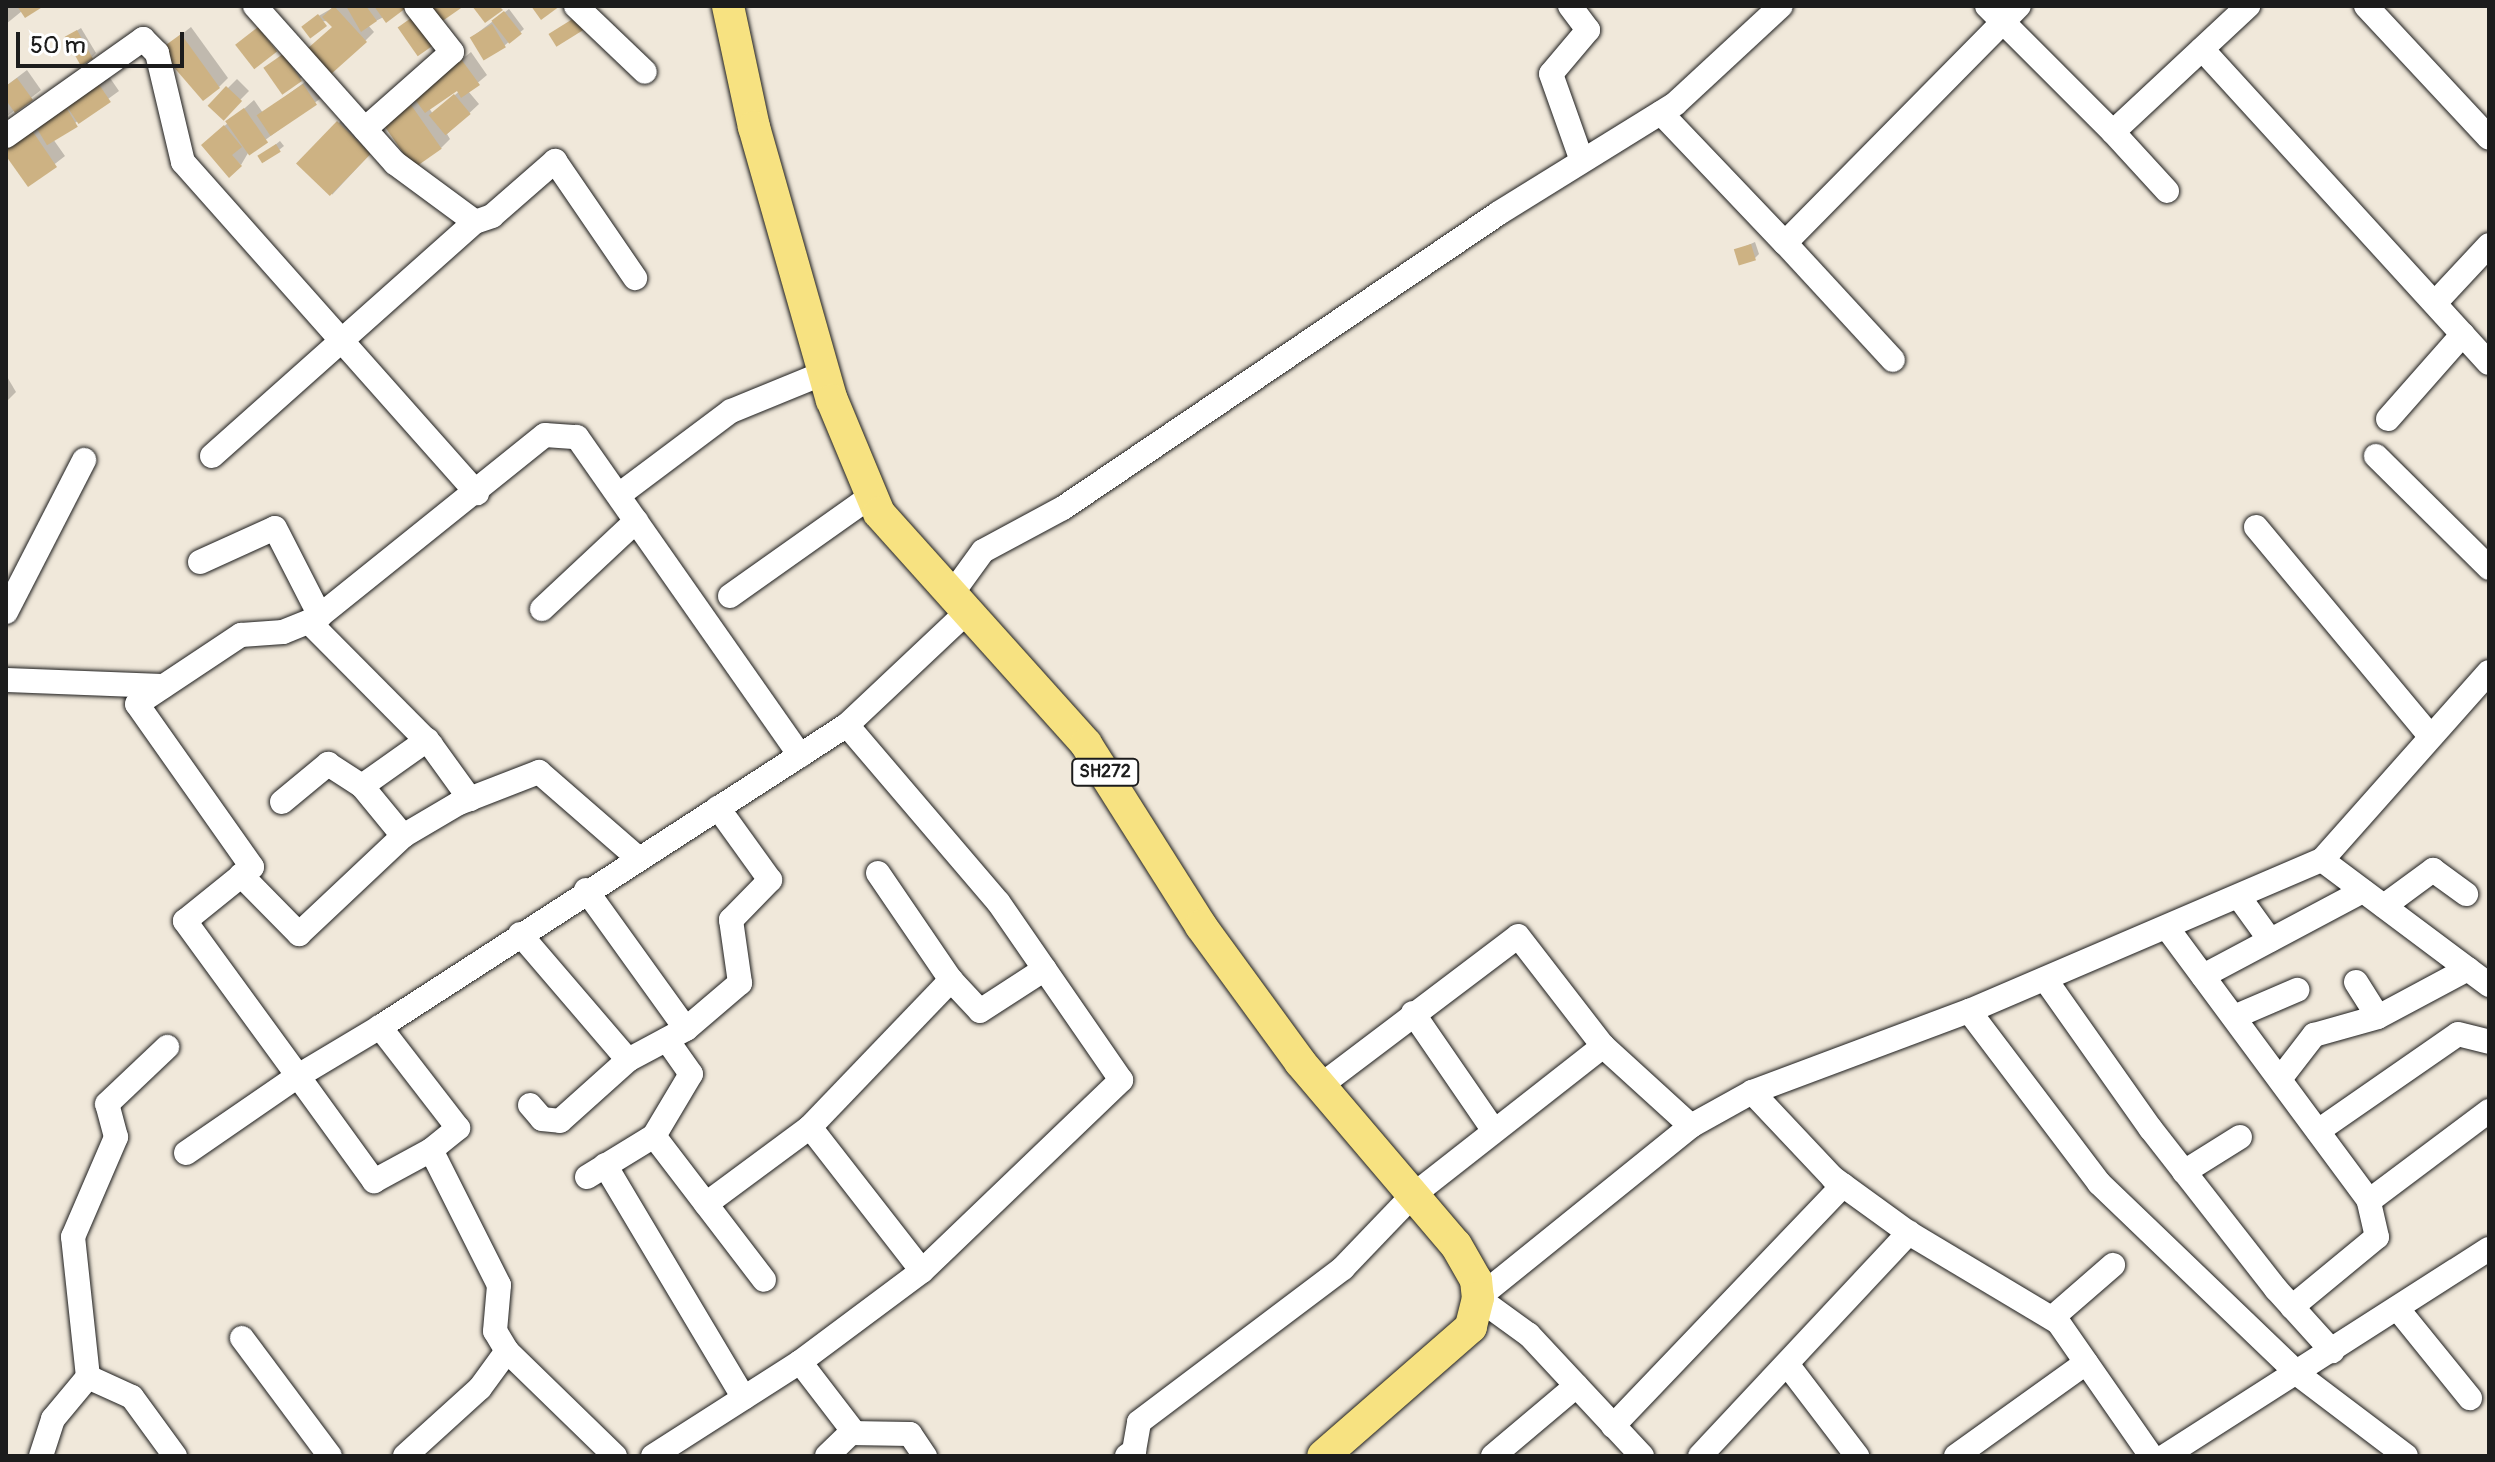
<!DOCTYPE html>
<html>
<head>
<meta charset="utf-8">
<style>
  body { margin:0 }
  #map { position:relative; width:2495px; height:1462px; overflow:hidden; background:#f0e8da; font-family:Pangolin,sans-serif }
  div>[style] { position:absolute }
  [style*='--x'] { left:calc(var(--x)*1px); top:calc(var(--y)*1px); width:calc(var(--w)*1px); rotate:calc(var(--a)*1deg) }
  .shadow>* { inset:0; background:#0003; transform-origin:0 0 }
  .building>* { inset:0; background:#cdb283; transform-origin:0 0 }
  .roads { filter:drop-shadow(0 0 2px #1c1c1c) drop-shadow(0 0 2px #1c1c1c) }
  .minor>* { height:24px; margin:-12px; padding:0 12px; transform-origin:12px; border-radius:12px; background:#fff }
  .major>* { height:32px; margin:-16px; padding:0 16px; transform-origin:16px; border-radius:16px; background:#f7e281 }
  span { translate:-50% -50%; white-space:nowrap; text-align:center; line-height:1.15; -webkit-text-stroke:6px #fff; paint-order:stroke }
  .shield-label span { padding:2px 6px; background:#fff; border:2px solid; border-radius:6px; -webkit-text-stroke-width:0 }
  .shield-label { font-size:18px; color:#1c1c1c; font-weight:700 }
  .frame { position:absolute; inset:0; border:8px solid #1c1c1c; pointer-events:none }
  .scale { position:absolute; left:16px; top:32px; width:168px; height:36px; box-sizing:border-box; border:4px solid #1c1c1c; border-top:0; padding-left:10px; font-size:24px; line-height:28px; white-space:nowrap; color:#1c1c1c; -webkit-text-stroke:6px #fff; paint-order:stroke }
</style>
</head>
<body>
<div id="map">
  <div class="shadow">
    <div style="clip-path:polygon(6px 6px,41px 6px,22px 11px,6px 24px)"></div>
    <div style="clip-path:polygon(336px 6px,405px 6px,368px 25px,374px 32px,365px 41px,329px 21px,308px 22px)"></div>
    <div style="clip-path:polygon(509px 9px,524px 29px,511px 40px,504px 46px,472px 37px)"></div>
    <div style="clip-path:polygon(191px 27px,228px 78px,219px 87px,162px 50px)"></div>
    <div style="clip-path:polygon(81px 28px,96px 53px,92px 57px,67px 37px)"></div>
    <div style="clip-path:polygon(293px 46px,310px 70px,300px 79px,266px 68px)"></div>
    <div style="clip-path:polygon(evenodd,471px 52px,487px 75px,468px 91px,479px 104px,447px 134px,450px 139px,441px 148px,384px 122px,471px 52px,461px 85px,463px 88px,433px 114px,429px 108px,461px 85px)"></div>
    <div style="clip-path:polygon(27px 70px,41px 90px,6px 117px,6px 86px)"></div>
    <div style="clip-path:polygon(108px 75px,119px 91px,53px 139px,65px 156px,29px 184px,6px 148px)"></div>
    <div style="clip-path:polygon(313px 76px,325px 95px,248px 153px,241px 165px,212px 137px,254px 100px,263px 113px)"></div>
    <div style="left:237px;top:79px;width:17px;height:37px;rotate:45deg"></div>
    <div style="left:352px;top:109px;width:44px;height:76px;rotate:43deg"></div>
    <div style="clip-path:polygon(280px 141px,284px 146px,264px 162px,265px 153px)"></div>
    <div style="clip-path:polygon(1755px 242px,1759px 254px,1755px 258px,1737px 250px)"></div>
    <div style="clip-path:polygon(6px 375px,16px 392px,6px 402px)"></div>
  </div>
  <div class="building">
    <div style="clip-path:polygon(17px 6px,44px 6px,25px 18px)"></div>
    <div style="clip-path:polygon(334px 6px,367px 42px,330px 75px,307px 49px,332px 27px,322px 17px)"></div>
    <div style="clip-path:polygon(346px 6px,366px 6px,377px 21px,361px 32px)"></div>
    <div style="clip-path:polygon(374px 6px,405px 6px,406px 8px,386px 23px)"></div>
    <div style="clip-path:polygon(429px 6px,464px 6px,441px 22px)"></div>
    <div style="clip-path:polygon(472px 6px,499px 6px,503px 10px,485px 23px)"></div>
    <div style="clip-path:polygon(531px 6px,560px 6px,541px 20px)"></div>
    <div style="left:504px;top:11px;width:29px;height:16px;rotate:52deg"></div>
    <div style="left:318px;top:14px;width:15px;height:21px;rotate:53deg"></div>
    <div style="left:579px;top:15px;width:15px;height:36px;rotate:58deg"></div>
    <div style="left:414px;top:16px;width:35px;height:20px;rotate:55deg"></div>
    <div style="left:492px;top:24px;width:27px;height:26px;rotate:59deg"></div>
    <div style="left:258px;top:27px;width:31px;height:29px;rotate:52deg"></div>
    <div style="left:77px;top:30px;width:33px;height:14px;rotate:61deg"></div>
    <div style="clip-path:polygon(181px 34px,220px 88px,203px 101px,159px 50px)"></div>
    <div style="left:283px;top:54px;width:33px;height:24px;rotate:55deg"></div>
    <div style="clip-path:polygon(461px 59px,480px 85px,461px 98px,457px 91px,425px 113px,411px 94px)"></div>
    <div style="clip-path:polygon(17px 78px,33px 100px,15px 113px,6px 100px,6px 86px)"></div>
    <div style="left:98px;top:83px;width:23px;height:39px;rotate:56deg"></div>
    <div style="left:303px;top:84px;width:25px;height:56px;rotate:56deg"></div>
    <div style="left:226px;top:86px;width:22px;height:27px;rotate:43deg"></div>
    <div style="left:454px;top:94px;width:26px;height:33px;rotate:50deg"></div>
    <div style="left:409px;top:102px;width:57px;height:34px;rotate:55deg"></div>
    <div style="left:66px;top:107px;width:23px;height:36px;rotate:59deg"></div>
    <div style="left:244px;top:108px;width:42px;height:23px;rotate:55deg"></div>
    <div style="left:337px;top:121px;width:47px;height:59px;rotate:44deg"></div>
    <div style="clip-path:polygon(224px 125px,242px 147px,232px 155px,242px 166px,229px 178px,201px 145px)"></div>
    <div style="clip-path:polygon(31px 129px,57px 167px,28px 187px,6px 156px,6px 146px)"></div>
    <div style="left:276px;top:144px;width:9px;height:22px;rotate:58deg"></div>
    <div style="left:1751px;top:244px;width:17px;height:18px;rotate:73deg"></div>
  </div>
  <div class="roads">
    <div class="minor">
      <div style="--x:255;--y:6;--w:210;--a:48.3"></div>
      <div style="--x:395;--y:163;--w:99;--a:36.4"></div>
      <div style="--x:576;--y:6;--w:95;--a:43.7"></div>
      <div style="--x:1570;--y:6;--w:30;--a:53"></div>
      <div style="--x:1588;--y:30;--w:57;--a:130.1"></div>
      <div style="--x:1551;--y:74;--w:92;--a:70.4"></div>
      <div style="--x:1987;--y:6;--w:178;--a:45"></div>
      <div style="--x:2113;--y:132;--w:185;--a:-43"></div>
      <div style="--x:2366;--y:6;--w:180;--a:47"></div>
      <div style="--x:2202;--y:49;--w:425;--a:47.6"></div>
      <div style="--x:1661;--y:113;--w:180;--a:46.4"></div>
      <div style="--x:1785;--y:243;--w:333;--a:-45.4"></div>
      <div style="--x:365;--y:129;--w:116;--a:-41.5"></div>
      <div style="--x:452;--y:52;--w:58;--a:-128"></div>
      <div style="--x:2113;--y:132;--w:80;--a:47.5"></div>
      <div style="--x:6;--y:136;--w:168;--a:-35.3"></div>
      <div style="--x:143;--y:39;--w:20;--a:45"></div>
      <div style="--x:157;--y:53;--w:112;--a:76.6"></div>
      <div style="--x:183;--y:162;--w:443;--a:48.4"></div>
      <div style="--x:1785;--y:243;--w:159;--a:47.3"></div>
      <div style="--x:2435;--y:303;--w:79;--a:-47"></div>
      <div style="--x:2388;--y:419;--w:113;--a:-48.6"></div>
      <div style="--x:212;--y:456;--w:352;--a:-41.7"></div>
      <div style="--x:475;--y:222;--w:18;--a:-19"></div>
      <div style="--x:492;--y:216;--w:84;--a:-41.1"></div>
      <div style="--x:555;--y:161;--w:142;--a:55.6"></div>
      <div style="--x:2376;--y:456;--w:159;--a:44.7"></div>
      <div style="--x:619;--y:495;--w:140;--a:-36.9"></div>
      <div style="--x:731;--y:411;--w:100;--a:-22.2"></div>
      <div style="--x:2256;--y:527;--w:271;--a:50.2"></div>
      <div style="--x:200;--y:562;--w:82;--a:-24.4"></div>
      <div style="--x:275;--y:528;--w:99;--a:62.9"></div>
      <div style="--x:951;--y:595;--w:54;--a:-54"></div>
      <div style="--x:983;--y:551;--w:91;--a:-28.3"></div>
      <div style="--x:1063;--y:508;--w:526;--a:-34.08"></div>
      <div style="--x:1499;--y:213;--w:207;--a:-31.8"></div>
      <div style="--x:1675;--y:104;--w:144;--a:-42.8"></div>
      <div style="--x:730;--y:596;--w:173;--a:-35.3"></div>
      <div style="--x:542;--y:609;--w:129;--a:-43.1"></div>
      <div style="--x:6;--y:612;--w:171;--a:-62.8"></div>
      <div style="--x:309;--y:622;--w:173;--a:45.2"></div>
      <div style="--x:431;--y:745;--w:67;--a:54.2"></div>
      <div style="--x:6;--y:680;--w:157;--a:2.2"></div>
      <div style="--x:362;--y:786;--w:80;--a:-35.3"></div>
      <div style="--x:282;--y:802;--w:60;--a:-39.6"></div>
      <div style="--x:328;--y:764;--w:40;--a:32.9"></div>
      <div style="--x:362;--y:786;--w:65;--a:50.6"></div>
      <div style="--x:2322;--y:860;--w:251;--a:-48.4"></div>
      <div style="--x:878;--y:873;--w:130;--a:55.7"></div>
      <div style="--x:951;--y:980;--w:42;--a:46.9"></div>
      <div style="--x:980;--y:1011;--w:77;--a:-32.9"></div>
      <div style="--x:241;--y:875;--w:83;--a:45.5"></div>
      <div style="--x:299;--y:934;--w:143;--a:-43.3"></div>
      <div style="--x:403;--y:836;--w:65;--a:-30.5"></div>
      <div style="--x:459;--y:803;--w:86;--a:-21.2"></div>
      <div style="--x:539;--y:772;--w:131;--a:41"></div>
      <div style="--x:586;--y:890;--w:171;--a:54.3"></div>
      <div style="--x:2239;--y:897;--w:53;--a:54.2"></div>
      <div style="--x:2384;--y:906;--w:61;--a:-36.3"></div>
      <div style="--x:2433;--y:870;--w:41;--a:36"></div>
      <div style="--x:2168;--y:929;--w:338;--a:53.5"></div>
      <div style="--x:2369;--y:1201;--w:150;--a:-36.9"></div>
      <div style="--x:520;--y:934;--w:166;--a:49.4"></div>
      <div style="--x:2203;--y:976;--w:181;--a:-28"></div>
      <div style="--x:2045;--y:979;--w:184;--a:54.8"></div>
      <div style="--x:2151;--y:1129;--w:203;--a:52"></div>
      <div style="--x:2276;--y:1289;--w:84;--a:47.9"></div>
      <div style="--x:2356;--y:982;--w:41;--a:57.8"></div>
      <div style="--x:1969;--y:1011;--w:216;--a:52.9"></div>
      <div style="--x:2099;--y:1183;--w:277;--a:43.8"></div>
      <div style="--x:2299;--y:1375;--w:134;--a:37.1"></div>
      <div style="--x:1413;--y:1013;--w:140;--a:55.5"></div>
      <div style="--x:2234;--y:1017;--w:69;--a:-23.2"></div>
      <div style="--x:380;--y:1027;--w:96;--a:149.1"></div>
      <div style="--x:298;--y:1076;--w:192;--a:-126.1"></div>
      <div style="--x:185;--y:921;--w:86;--a:-38.9"></div>
      <div style="--x:252;--y:867;--w:199;--a:-125.2"></div>
      <div style="--x:137;--y:704;--w:125;--a:-33.6"></div>
      <div style="--x:241;--y:635;--w:42;--a:-4.1"></div>
      <div style="--x:283;--y:632;--w:37;--a:-22"></div>
      <div style="--x:317;--y:618;--w:292;--a:-38.8"></div>
      <div style="--x:545;--y:435;--w:32;--a:4"></div>
      <div style="--x:577;--y:437;--w:389;--a:55"></div>
      <div style="--x:2280;--y:1079;--w:56;--a:-52.3"></div>
      <div style="--x:2314;--y:1035;--w:66;--a:-15.7"></div>
      <div style="--x:2378;--y:1017;--w:102;--a:-28.1"></div>
      <div style="--x:1320;--y:1086;--w:248;--a:-37.1"></div>
      <div style="--x:1518;--y:936;--w:139;--a:52.3"></div>
      <div style="--x:1603;--y:1046;--w:119;--a:42.3"></div>
      <div style="--x:1752;--y:1092;--w:118;--a:46.7"></div>
      <div style="--x:1833;--y:1178;--w:94;--a:35.9"></div>
      <div style="--x:1909;--y:1233;--w:174;--a:30.9"></div>
      <div style="--x:2058;--y:1322;--w:163;--a:55.2"></div>
      <div style="--x:530;--y:1105;--w:18;--a:49"></div>
      <div style="--x:542;--y:1119;--w:18;--a:6"></div>
      <div style="--x:560;--y:1121;--w:91;--a:-41.9"></div>
      <div style="--x:628;--y:1060;--w:66;--a:-28.1"></div>
      <div style="--x:686;--y:1029;--w:71;--a:-40.4"></div>
      <div style="--x:740;--y:983;--w:64;--a:-98.1"></div>
      <div style="--x:731;--y:920;--w:56;--a:-45.7"></div>
      <div style="--x:770;--y:880;--w:89;--a:-125.8"></div>
      <div style="--x:810;--y:1127;--w:182;--a:52.1"></div>
      <div style="--x:2318;--y:1131;--w:170;--a:-34.7"></div>
      <div style="--x:2458;--y:1034;--w:32;--a:14"></div>
      <div style="--x:654;--y:1136;--w:181;--a:52.6"></div>
      <div style="--x:186;--y:1153;--w:136;--a:-34.5"></div>
      <div style="--x:298;--y:1076;--w:130;--a:54.1"></div>
      <div style="--x:374;--y:1181;--w:65;--a:-28.5"></div>
      <div style="--x:605;--y:1165;--w:271;--a:59.2"></div>
      <div style="--x:2184;--y:1172;--w:66;--a:-32"></div>
      <div style="--x:587;--y:1177;--w:79;--a:-31.5"></div>
      <div style="--x:654;--y:1136;--w:72;--a:-59.2"></div>
      <div style="--x:691;--y:1074;--w:42;--a:-125.2"></div>
      <div style="--x:706;--y:1204;--w:129;--a:-36.5"></div>
      <div style="--x:810;--y:1127;--w:204;--a:-46.2"></div>
      <div style="--x:2292;--y:1307;--w:110;--a:-39.5"></div>
      <div style="--x:2377;--y:1237;--w:37;--a:-103"></div>
      <div style="--x:2397;--y:1308;--w:116;--a:51"></div>
      <div style="--x:2052;--y:1318;--w:81;--a:-41"></div>
      <div style="--x:242;--y:1338;--w:147;--a:53.3"></div>
      <div style="--x:1787;--y:1364;--w:116;--a:52.7"></div>
      <div style="--x:88;--y:1377;--w:48;--a:24.4"></div>
      <div style="--x:132;--y:1397;--w:73;--a:53.9"></div>
      <div style="--x:1613;--y:1426;--w:333;--a:-46.3"></div>
      <div style="--x:850;--y:1433;--w:60;--a:1"></div>
      <div style="--x:910;--y:1434;--w:27;--a:56"></div>
      <div style="--x:41;--y:1456;--w:39;--a:-72"></div>
      <div style="--x:53;--y:1419;--w:55;--a:-50.2"></div>
      <div style="--x:88;--y:1377;--w:141;--a:-96.1"></div>
      <div style="--x:73;--y:1237;--w:109;--a:-66.7"></div>
      <div style="--x:116;--y:1137;--w:34;--a:-105"></div>
      <div style="--x:107;--y:1104;--w:83;--a:-43.5"></div>
      <div style="--x:405;--y:1456;--w:101;--a:-42.2"></div>
      <div style="--x:480;--y:1388;--w:46;--a:-53.9"></div>
      <div style="--x:615;--y:1456;--w:151;--a:-135.8"></div>
      <div style="--x:507;--y:1351;--w:23;--a:-121"></div>
      <div style="--x:495;--y:1331;--w:46;--a:-85"></div>
      <div style="--x:499;--y:1285;--w:151;--a:-116.7"></div>
      <div style="--x:431;--y:1150;--w:35;--a:-39"></div>
      <div style="--x:458;--y:1128;--w:128;--a:-127.7"></div>
      <div style="--x:380;--y:1027;--w:556;--a:-32.89"></div>
      <div style="--x:653;--y:1456;--w:174;--a:-32.6"></div>
      <div style="--x:827;--y:1456;--w:36;--a:-44"></div>
      <div style="--x:853;--y:1431;--w:87;--a:-127.5"></div>
      <div style="--x:800;--y:1362;--w:152;--a:-36.7"></div>
      <div style="--x:922;--y:1271;--w:276;--a:-43.8"></div>
      <div style="--x:1121;--y:1080;--w:216;--a:-124.6"></div>
      <div style="--x:998;--y:902;--w:233;--a:-130.5"></div>
      <div style="--x:847;--y:725;--w:163;--a:-43.3"></div>
      <div style="--x:1127;--y:1456;--w:9;--a:-36"></div>
      <div style="--x:1134;--y:1451;--w:29;--a:-80"></div>
      <div style="--x:1139;--y:1422;--w:256;--a:-37"></div>
      <div style="--x:1343;--y:1268;--w:100;--a:-46.2"></div>
      <div style="--x:1412;--y:1196;--w:243;--a:-38.1"></div>
      <div style="--x:1493;--y:1456;--w:109;--a:-40.1"></div>
      <div style="--x:1642;--y:1456;--w:166;--a:-133"></div>
      <div style="--x:1529;--y:1335;--w:63;--a:-144"></div>
      <div style="--x:1478;--y:1298;--w:274;--a:-38.9"></div>
      <div style="--x:1691;--y:1126;--w:70;--a:-29.1"></div>
      <div style="--x:1752;--y:1092;--w:232;--a:-20.5"></div>
      <div style="--x:1969;--y:1011;--w:384;--a:-23.2"></div>
      <div style="--x:2322;--y:860;--w:209;--a:36.8"></div>
      <div style="--x:1700;--y:1456;--w:306;--a:-46.9"></div>
      <div style="--x:1956;--y:1456;--w:160;--a:-35.6"></div>
      <div style="--x:2165;--y:1456;--w:384;--a:-32.6"></div>
    </div>
    <div class="major">
      <div style="--x:728;--y:6;--w:124;--a:77.9"></div>
      <div style="--x:754;--y:127;--w:284;--a:74.1"></div>
      <div style="--x:832;--y:400;--w:122;--a:67.4"></div>
      <div style="--x:879;--y:513;--w:310;--a:48.1"></div>
      <div style="--x:1086;--y:744;--w:215;--a:57.7"></div>
      <div style="--x:1201;--y:926;--w:168;--a:53.9"></div>
      <div style="--x:1300;--y:1062;--w:240;--a:49.6"></div>
      <div style="--x:1456;--y:1245;--w:40;--a:60.3"></div>
      <div style="--x:1476;--y:1280;--w:18;--a:84"></div>
      <div style="--x:1478;--y:1298;--w:30;--a:104"></div>
      <div style="--x:1471;--y:1327;--w:196;--a:138.9"></div>
    </div>
  </div>
  <div class="shield-label">
    <span style="left:1105px;top:772px">SH272</span>
  </div>
  <div class="frame"></div>
  <div class="scale">50 m</div>
</div>
</body>
</html>
